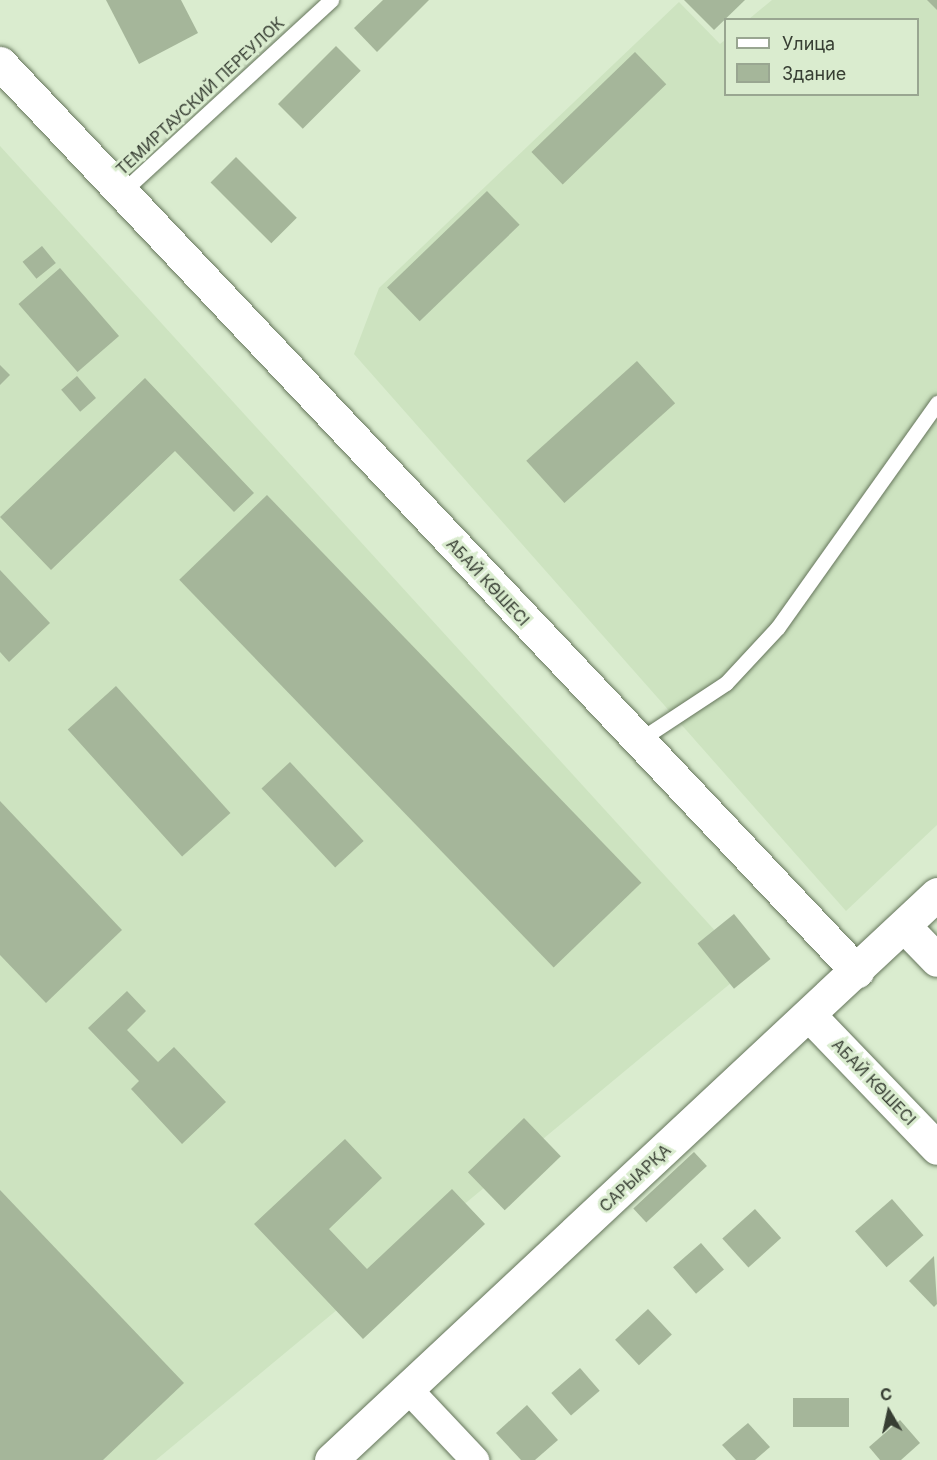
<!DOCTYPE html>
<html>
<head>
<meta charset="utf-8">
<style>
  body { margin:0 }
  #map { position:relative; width:937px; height:1460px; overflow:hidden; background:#daeccf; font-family:Inter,sans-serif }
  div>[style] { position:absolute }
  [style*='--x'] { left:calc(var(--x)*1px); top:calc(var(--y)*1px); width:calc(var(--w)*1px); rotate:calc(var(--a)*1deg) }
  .built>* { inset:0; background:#cde3c0 }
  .building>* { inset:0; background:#a5b69a; transform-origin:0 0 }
  .roads { filter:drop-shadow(0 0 2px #65755b) drop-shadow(0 0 2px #65755b) }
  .service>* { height:15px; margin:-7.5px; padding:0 7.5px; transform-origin:7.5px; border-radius:7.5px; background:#fff }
  .minor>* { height:28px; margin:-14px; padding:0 14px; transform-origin:14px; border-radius:14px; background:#fff }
  .tertiary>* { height:33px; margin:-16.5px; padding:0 16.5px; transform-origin:16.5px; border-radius:16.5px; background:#fff }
  .secondary>* { height:33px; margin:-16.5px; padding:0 16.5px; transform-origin:16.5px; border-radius:16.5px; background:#fff }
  span { translate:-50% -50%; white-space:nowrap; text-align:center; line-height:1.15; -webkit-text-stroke:6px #daeccf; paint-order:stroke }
  .street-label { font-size:16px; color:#373e33 }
  .legend { position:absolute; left:724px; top:18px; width:195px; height:78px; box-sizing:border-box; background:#daeccf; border:2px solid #99a691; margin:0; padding:8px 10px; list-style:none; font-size:18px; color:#373e33 }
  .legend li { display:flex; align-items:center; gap:12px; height:30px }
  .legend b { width:30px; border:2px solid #99a691 }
  .north { position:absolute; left:859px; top:1382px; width:60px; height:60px; -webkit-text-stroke:4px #daeccf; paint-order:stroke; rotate:351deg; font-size:16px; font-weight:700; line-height:24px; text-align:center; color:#373e33 }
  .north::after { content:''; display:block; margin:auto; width:21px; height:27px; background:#373e33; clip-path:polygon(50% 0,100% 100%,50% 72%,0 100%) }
</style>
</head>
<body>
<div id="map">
  <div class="built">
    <div style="clip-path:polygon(772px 0,937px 0,937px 825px,846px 911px,354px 354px,379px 288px,679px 2px,720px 44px,725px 40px,726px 94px,918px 94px,918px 20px,749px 19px)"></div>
    <div style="clip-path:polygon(0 146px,749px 968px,156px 1460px,0 1460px)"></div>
  </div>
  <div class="building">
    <div style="clip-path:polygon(106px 0,181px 0,198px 33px,139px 64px)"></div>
    <div style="clip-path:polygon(383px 0,429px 0,377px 52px,354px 28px)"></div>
    <div style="clip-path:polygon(684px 0,745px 0,714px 30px)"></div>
    <div style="clip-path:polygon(927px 0,937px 0,937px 10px)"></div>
    <div style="left:336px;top:46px;width:35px;height:82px;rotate:45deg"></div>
    <div style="left:635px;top:52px;width:45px;height:144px;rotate:46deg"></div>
    <div style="left:236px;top:157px;width:86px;height:36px;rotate:45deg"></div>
    <div style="left:487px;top:191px;width:47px;height:139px;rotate:46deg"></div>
    <div style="left:42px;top:246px;width:22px;height:25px;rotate:51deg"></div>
    <div style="left:60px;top:268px;width:90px;height:55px;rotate:49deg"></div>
    <div style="left:637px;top:361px;width:57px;height:149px;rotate:48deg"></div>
    <div style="clip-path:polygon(0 365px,10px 375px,0 385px)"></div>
    <div style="left:77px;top:376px;width:29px;height:21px;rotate:49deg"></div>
    <div style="clip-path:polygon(145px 378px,254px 493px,234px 512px,175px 451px,51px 570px,0 517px)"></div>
    <div style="left:267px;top:495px;width:539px;height:122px;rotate:46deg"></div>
    <div style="clip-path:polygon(0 570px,50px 623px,9px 662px,0 652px)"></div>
    <div style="left:116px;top:686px;width:171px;height:65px;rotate:48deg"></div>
    <div style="left:290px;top:762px;width:108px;height:39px;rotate:47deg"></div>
    <div style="clip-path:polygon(0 801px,122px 930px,46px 1003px,0 955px)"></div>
    <div style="left:734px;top:914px;width:58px;height:47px;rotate:51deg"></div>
    <div style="clip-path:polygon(127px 991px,146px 1011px,127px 1030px,158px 1062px,174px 1047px,226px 1102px,182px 1144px,131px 1089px,139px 1081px,88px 1028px)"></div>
    <div style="left:524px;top:1118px;width:53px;height:78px;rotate:46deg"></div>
    <div style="clip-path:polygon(345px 1139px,382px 1178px,329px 1229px,367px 1269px,452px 1189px,485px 1224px,363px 1339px,254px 1224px)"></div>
    <div style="left:694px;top:1152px;width:19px;height:83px;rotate:47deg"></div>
    <div style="clip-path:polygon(0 1190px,184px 1383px,103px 1460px,0 1460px)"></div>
    <div style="left:892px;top:1199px;width:48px;height:49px;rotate:49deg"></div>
    <div style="left:755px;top:1209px;width:39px;height:44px;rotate:48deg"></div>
    <div style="left:701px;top:1243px;width:35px;height:37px;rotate:49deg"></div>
    <div style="clip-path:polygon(934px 1256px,937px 1304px,934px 1307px,909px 1281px)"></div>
    <div style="left:648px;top:1309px;width:35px;height:45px;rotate:47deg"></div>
    <div style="left:580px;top:1368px;width:30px;height:38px;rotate:49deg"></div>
    <div style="left:849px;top:1398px;width:29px;height:56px;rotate:90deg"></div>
    <div style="clip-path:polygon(527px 1405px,558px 1440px,535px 1460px,521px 1460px,496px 1433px)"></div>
    <div style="clip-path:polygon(900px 1420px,920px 1443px,901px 1460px,880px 1460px,869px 1447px)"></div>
    <div style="clip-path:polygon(748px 1423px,770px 1447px,755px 1460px,736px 1460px,722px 1445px)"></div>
  </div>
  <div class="roads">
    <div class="service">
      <div style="--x:120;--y:194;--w:287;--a:-42.6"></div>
      <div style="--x:638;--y:741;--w:105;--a:-33.4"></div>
      <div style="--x:726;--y:683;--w:76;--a:-47.1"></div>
      <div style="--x:778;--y:627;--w:275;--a:-54.6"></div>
    </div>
    <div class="minor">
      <div style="--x:408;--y:1389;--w:98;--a:46.7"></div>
    </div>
    <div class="tertiary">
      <div style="--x:0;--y:63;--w:1249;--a:46.66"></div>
      <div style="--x:904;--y:926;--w:47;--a:45.9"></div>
      <div style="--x:810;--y:1016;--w:183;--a:46.1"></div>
    </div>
    <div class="secondary">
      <div style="--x:331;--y:1460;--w:829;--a:-43.05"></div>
    </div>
  </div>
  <div class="street-label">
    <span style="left:200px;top:96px;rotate:-43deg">ТЕМИРТАУСКИЙ ПЕРЕУЛОК</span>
    <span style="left:488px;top:582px;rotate:47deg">АБАЙ КӨШЕСІ</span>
    <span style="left:874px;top:1082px;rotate:46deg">АБАЙ КӨШЕСІ</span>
    <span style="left:635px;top:1178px;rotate:-43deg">САРЫАРҚА</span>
  </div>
  <ul class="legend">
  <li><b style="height:8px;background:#fff"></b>Улица</li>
  <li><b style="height:16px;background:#a5b69a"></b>Здание</li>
  </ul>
  <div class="north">С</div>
</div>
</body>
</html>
